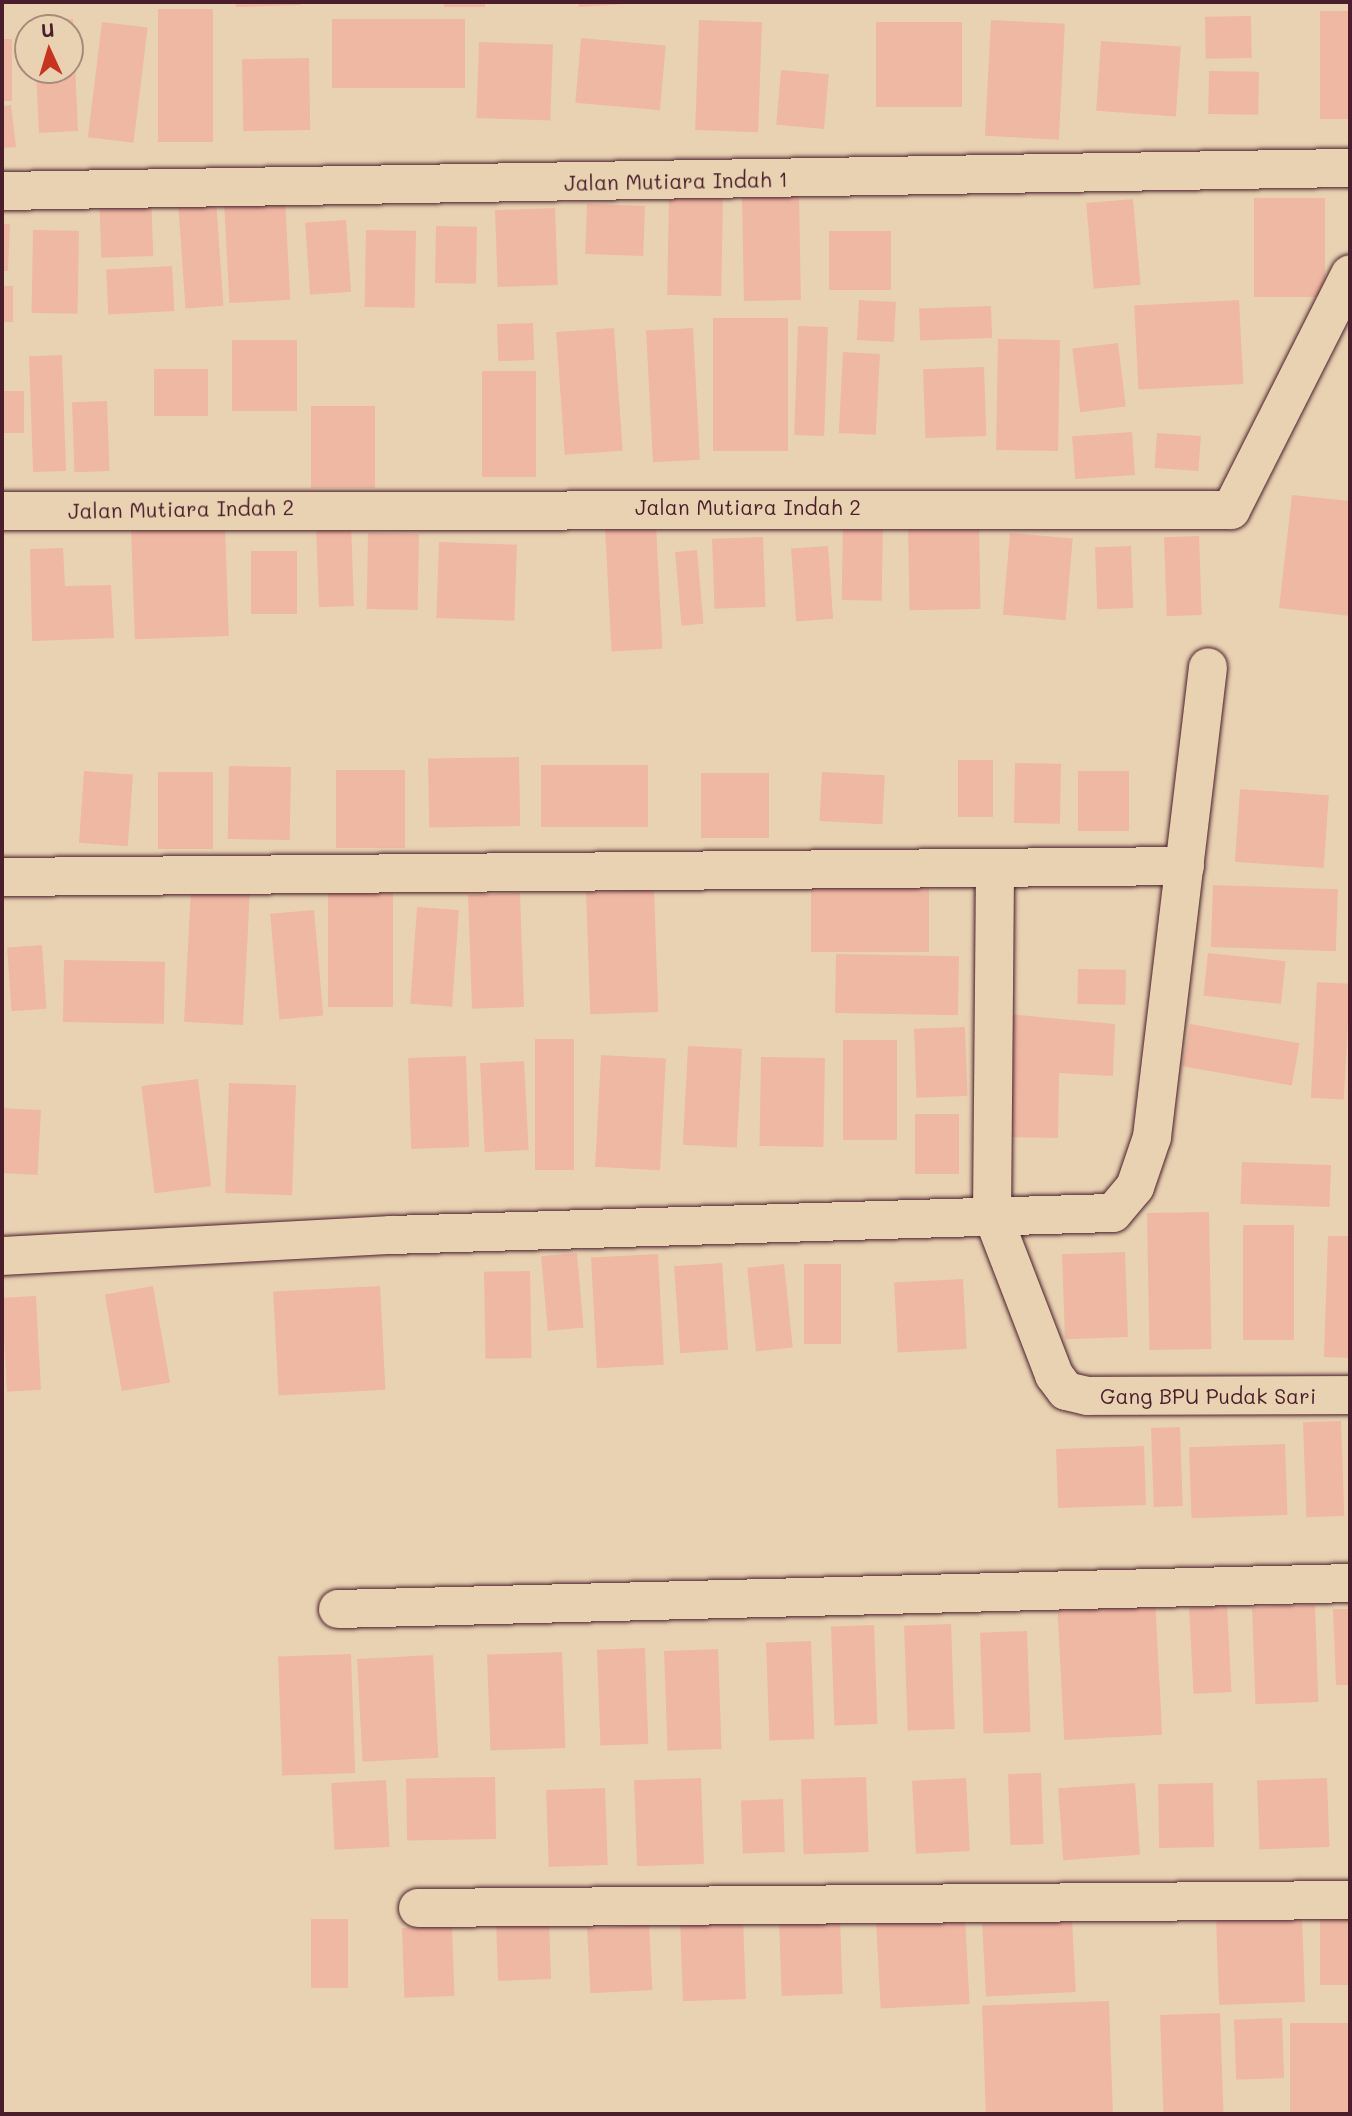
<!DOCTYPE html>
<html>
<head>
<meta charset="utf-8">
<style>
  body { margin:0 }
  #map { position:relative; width:1352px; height:2116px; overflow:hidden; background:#e9d2b2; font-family:Mali,sans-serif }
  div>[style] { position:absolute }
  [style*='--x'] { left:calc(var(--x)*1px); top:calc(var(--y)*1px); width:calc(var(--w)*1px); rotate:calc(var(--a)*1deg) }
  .building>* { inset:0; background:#efb8a3; transform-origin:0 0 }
  .roads { filter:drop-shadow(0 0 2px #4a1f2b) drop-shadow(0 0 2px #4a1f2b) }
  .minor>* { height:38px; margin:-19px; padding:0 19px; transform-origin:19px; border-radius:19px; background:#e9d2b2 }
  span { translate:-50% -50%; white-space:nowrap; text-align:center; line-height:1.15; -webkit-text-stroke:5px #e9d2b2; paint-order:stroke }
  .street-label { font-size:21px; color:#4a1f2b }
  .frame { position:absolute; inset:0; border:4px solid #4a1f2b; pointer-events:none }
  .north { position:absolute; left:14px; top:14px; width:70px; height:70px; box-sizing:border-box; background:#e9d2b2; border:2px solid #a98a7c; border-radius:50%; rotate:356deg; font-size:19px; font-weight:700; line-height:28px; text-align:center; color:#4a1f2b }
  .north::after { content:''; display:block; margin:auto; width:24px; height:32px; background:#c8321e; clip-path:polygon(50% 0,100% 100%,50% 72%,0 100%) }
</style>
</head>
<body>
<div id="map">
  <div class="building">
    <div style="clip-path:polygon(235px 2px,301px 2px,301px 5px,236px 7px)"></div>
    <div style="left:444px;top:2px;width:41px;height:5px"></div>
    <div style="clip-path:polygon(578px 2px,627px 2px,627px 4px,579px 7px)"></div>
    <div style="left:158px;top:9px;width:55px;height:133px"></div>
    <div style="left:1320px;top:11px;width:30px;height:108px"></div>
    <div style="left:1251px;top:16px;width:42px;height:46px;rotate:89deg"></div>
    <div style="clip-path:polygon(73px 19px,78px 131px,39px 133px,36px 70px,70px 70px,70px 28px,35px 28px,34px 21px)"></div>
    <div style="left:332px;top:19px;width:133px;height:69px"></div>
    <div style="left:699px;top:20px;width:63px;height:110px;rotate:2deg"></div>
    <div style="left:991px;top:20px;width:74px;height:116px;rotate:3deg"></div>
    <div style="left:102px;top:22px;width:46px;height:116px;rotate:7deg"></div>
    <div style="left:876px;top:22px;width:86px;height:85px"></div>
    <div style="left:581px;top:38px;width:85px;height:65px;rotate:5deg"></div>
    <div style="left:2px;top:39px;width:10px;height:62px"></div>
    <div style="left:1101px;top:41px;width:80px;height:70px;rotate:4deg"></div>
    <div style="left:479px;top:42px;width:74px;height:76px;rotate:2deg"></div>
    <div style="left:309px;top:58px;width:72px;height:67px;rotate:89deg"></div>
    <div style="left:781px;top:70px;width:48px;height:55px;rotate:5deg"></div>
    <div style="left:1209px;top:71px;width:50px;height:43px;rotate:1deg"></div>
    <div style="clip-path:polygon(11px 105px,16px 147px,2px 148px,2px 106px)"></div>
    <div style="left:151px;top:191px;width:65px;height:52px;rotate:88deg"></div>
    <div style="left:669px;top:193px;width:54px;height:102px;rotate:1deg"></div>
    <div style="left:799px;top:193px;width:107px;height:57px;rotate:89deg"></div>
    <div style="left:1254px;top:198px;width:71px;height:99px"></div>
    <div style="left:285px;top:199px;width:101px;height:61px;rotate:87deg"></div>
    <div style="left:1133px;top:199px;width:86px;height:47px;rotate:85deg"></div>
    <div style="left:216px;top:200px;width:106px;height:38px;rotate:86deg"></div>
    <div style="left:587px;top:204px;width:58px;height:50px;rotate:2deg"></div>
    <div style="left:555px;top:208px;width:77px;height:60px;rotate:88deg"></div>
    <div style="left:346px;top:220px;width:72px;height:41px;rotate:86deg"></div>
    <div style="clip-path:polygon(2px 224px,10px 224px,8px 271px,2px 271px)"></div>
    <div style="left:436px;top:226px;width:41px;height:57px;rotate:1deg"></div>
    <div style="left:33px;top:230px;width:46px;height:83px;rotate:1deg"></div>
    <div style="left:366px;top:230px;width:50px;height:77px;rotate:1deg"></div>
    <div style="left:829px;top:231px;width:62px;height:59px"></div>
    <div style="left:172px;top:266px;width:45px;height:66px;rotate:87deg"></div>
    <div style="left:2px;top:286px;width:11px;height:36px"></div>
    <div style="left:859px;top:300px;width:37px;height:40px;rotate:3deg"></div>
    <div style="left:1239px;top:300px;width:84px;height:105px;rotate:87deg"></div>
    <div style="left:991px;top:306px;width:32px;height:72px;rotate:88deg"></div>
    <div style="left:788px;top:318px;width:133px;height:75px;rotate:90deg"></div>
    <div style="left:533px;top:323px;width:37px;height:36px;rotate:88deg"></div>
    <div style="left:798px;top:326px;width:30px;height:109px;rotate:2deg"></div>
    <div style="left:614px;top:328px;width:123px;height:58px;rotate:86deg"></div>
    <div style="left:693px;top:328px;width:132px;height:47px;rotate:87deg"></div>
    <div style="left:998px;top:339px;width:62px;height:111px;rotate:1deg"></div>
    <div style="left:297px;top:340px;width:71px;height:65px;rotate:90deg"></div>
    <div style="left:1118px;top:343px;width:64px;height:46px;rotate:83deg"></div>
    <div style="left:843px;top:352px;width:37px;height:81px;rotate:3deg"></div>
    <div style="left:62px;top:355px;width:116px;height:33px;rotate:88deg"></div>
    <div style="left:984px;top:367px;width:69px;height:61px;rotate:88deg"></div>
    <div style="left:154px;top:369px;width:54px;height:47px"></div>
    <div style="left:482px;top:371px;width:54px;height:106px"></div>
    <div style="left:2px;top:391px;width:22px;height:42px"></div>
    <div style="left:107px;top:401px;width:70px;height:35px;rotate:88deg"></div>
    <div style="left:375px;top:406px;width:82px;height:64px;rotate:90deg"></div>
    <div style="left:1132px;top:432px;width:43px;height:60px;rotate:86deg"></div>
    <div style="left:1157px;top:433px;width:44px;height:35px;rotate:4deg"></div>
    <div style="clip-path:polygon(1292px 495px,1350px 501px,1350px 616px,1279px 608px)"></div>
    <div style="left:351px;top:522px;width:84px;height:35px;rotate:88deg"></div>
    <div style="left:843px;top:522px;width:40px;height:78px;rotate:1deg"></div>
    <div style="left:979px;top:523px;width:86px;height:71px;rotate:89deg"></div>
    <div style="left:656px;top:526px;width:123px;height:51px;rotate:87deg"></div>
    <div style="left:225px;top:527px;width:109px;height:94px;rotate:88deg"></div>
    <div style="left:368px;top:533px;width:51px;height:76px;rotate:1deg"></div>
    <div style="left:1010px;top:533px;width:63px;height:82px;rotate:5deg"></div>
    <div style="left:1199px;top:536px;width:79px;height:35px;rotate:88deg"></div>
    <div style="left:763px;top:537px;width:70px;height:51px;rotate:88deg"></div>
    <div style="left:439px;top:542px;width:78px;height:76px;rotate:2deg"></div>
    <div style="left:828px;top:546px;width:73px;height:37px;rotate:86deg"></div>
    <div style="left:1131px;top:546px;width:62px;height:36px;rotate:88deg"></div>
    <div style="clip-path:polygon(63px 548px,65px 586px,111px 585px,114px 638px,32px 641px,30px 549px)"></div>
    <div style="left:697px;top:550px;width:74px;height:22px;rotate:85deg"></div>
    <div style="left:251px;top:551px;width:46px;height:63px"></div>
    <div style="left:519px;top:757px;width:69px;height:91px;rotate:89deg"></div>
    <div style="left:993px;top:760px;width:57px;height:35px;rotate:90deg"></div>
    <div style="left:1015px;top:763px;width:46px;height:60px;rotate:1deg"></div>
    <div style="left:648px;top:765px;width:62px;height:107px;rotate:90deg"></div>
    <div style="left:229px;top:766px;width:62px;height:73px;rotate:1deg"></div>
    <div style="left:336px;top:770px;width:69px;height:78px"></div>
    <div style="left:84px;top:771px;width:49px;height:72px;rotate:4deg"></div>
    <div style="left:1078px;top:771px;width:51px;height:60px"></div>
    <div style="left:158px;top:772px;width:55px;height:77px"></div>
    <div style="left:822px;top:772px;width:63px;height:49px;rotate:3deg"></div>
    <div style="left:701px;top:773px;width:68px;height:65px"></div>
    <div style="left:1240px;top:789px;width:89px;height:73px;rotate:4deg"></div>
    <div style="left:811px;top:885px;width:118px;height:67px"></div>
    <div style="left:1213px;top:885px;width:125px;height:62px;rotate:2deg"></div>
    <div style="left:191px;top:889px;width:59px;height:133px;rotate:3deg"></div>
    <div style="left:654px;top:890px;width:122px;height:68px;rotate:88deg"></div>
    <div style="left:328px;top:893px;width:65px;height:114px"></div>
    <div style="left:520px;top:893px;width:114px;height:52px;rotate:88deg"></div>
    <div style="left:417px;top:907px;width:42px;height:97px;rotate:4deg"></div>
    <div style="left:314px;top:910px;width:106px;height:44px;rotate:85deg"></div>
    <div style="left:42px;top:945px;width:64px;height:35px;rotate:86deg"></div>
    <div style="left:1208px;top:953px;width:78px;height:43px;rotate:6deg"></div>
    <div style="left:836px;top:954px;width:123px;height:59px;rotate:1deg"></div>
    <div style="left:64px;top:960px;width:101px;height:62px;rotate:1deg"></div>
    <div style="left:1078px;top:969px;width:48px;height:35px;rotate:1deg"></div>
    <div style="left:1317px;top:982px;width:33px;height:116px;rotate:3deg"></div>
    <div style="clip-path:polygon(1008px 1014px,1115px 1024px,1113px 1076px,1059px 1073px,1058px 1138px,1005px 1137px)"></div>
    <div style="left:1190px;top:1024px;width:111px;height:43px;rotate:10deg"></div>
    <div style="left:965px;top:1027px;width:69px;height:51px;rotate:88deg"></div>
    <div style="left:535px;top:1039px;width:39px;height:131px"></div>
    <div style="left:843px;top:1040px;width:54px;height:100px"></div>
    <div style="left:688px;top:1046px;width:54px;height:99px;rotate:3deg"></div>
    <div style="left:601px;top:1055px;width:65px;height:112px;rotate:3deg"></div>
    <div style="left:466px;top:1056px;width:91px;height:58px;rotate:88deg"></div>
    <div style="left:761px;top:1057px;width:64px;height:89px;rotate:1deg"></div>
    <div style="left:524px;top:1061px;width:89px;height:44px;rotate:87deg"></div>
    <div style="left:198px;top:1079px;width:108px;height:57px;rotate:83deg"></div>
    <div style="left:229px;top:1083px;width:67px;height:110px;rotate:2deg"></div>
    <div style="left:2px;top:1108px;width:39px;height:65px;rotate:3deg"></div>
    <div style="left:915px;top:1114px;width:44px;height:60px"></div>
    <div style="left:1242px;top:1162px;width:89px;height:42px;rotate:2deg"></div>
    <div style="left:1209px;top:1212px;width:137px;height:62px;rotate:89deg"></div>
    <div style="left:1243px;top:1225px;width:51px;height:115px"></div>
    <div style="clip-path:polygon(1328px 1236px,1350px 1236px,1350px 1358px,1324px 1357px)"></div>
    <div style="left:1125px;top:1252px;width:85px;height:63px;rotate:88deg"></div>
    <div style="left:577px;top:1253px;width:75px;height:36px;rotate:85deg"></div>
    <div style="left:658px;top:1254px;width:111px;height:67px;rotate:87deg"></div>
    <div style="left:722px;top:1263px;width:87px;height:48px;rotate:86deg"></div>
    <div style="left:784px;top:1264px;width:84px;height:37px;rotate:84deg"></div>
    <div style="left:804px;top:1264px;width:37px;height:80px"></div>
    <div style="left:530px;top:1271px;width:87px;height:46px;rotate:89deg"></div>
    <div style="left:963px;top:1279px;width:70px;height:69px;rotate:87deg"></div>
    <div style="left:153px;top:1286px;width:98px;height:49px;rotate:80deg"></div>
    <div style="left:380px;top:1286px;width:104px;height:107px;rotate:87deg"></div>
    <div style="left:36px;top:1296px;width:94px;height:34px;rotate:87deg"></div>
    <div style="left:1341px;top:1421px;width:95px;height:38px;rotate:88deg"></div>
    <div style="left:1180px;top:1427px;width:79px;height:29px;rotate:88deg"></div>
    <div style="left:1285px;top:1444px;width:71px;height:96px;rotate:88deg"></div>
    <div style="left:1144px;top:1446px;width:59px;height:88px;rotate:88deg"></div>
    <div style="left:1155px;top:1598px;width:137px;height:98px;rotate:87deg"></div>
    <div style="left:1315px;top:1605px;width:97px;height:63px;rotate:88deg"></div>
    <div style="left:1227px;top:1606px;width:86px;height:38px;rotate:87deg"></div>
    <div style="clip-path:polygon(1333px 1609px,1350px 1609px,1350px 1685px,1336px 1685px)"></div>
    <div style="left:951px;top:1624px;width:105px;height:47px;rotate:88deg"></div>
    <div style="left:874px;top:1625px;width:99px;height:43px;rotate:88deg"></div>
    <div style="left:1027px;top:1631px;width:101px;height:47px;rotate:88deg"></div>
    <div style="left:811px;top:1641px;width:98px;height:45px;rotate:88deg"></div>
    <div style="left:645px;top:1648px;width:96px;height:48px;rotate:88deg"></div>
    <div style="left:718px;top:1649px;width:100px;height:54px;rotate:88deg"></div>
    <div style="left:562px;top:1652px;width:96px;height:75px;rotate:88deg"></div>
    <div style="left:351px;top:1654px;width:119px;height:73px;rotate:88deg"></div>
    <div style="left:433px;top:1655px;width:103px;height:76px;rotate:87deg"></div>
    <div style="left:1041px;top:1773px;width:71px;height:33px;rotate:88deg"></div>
    <div style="left:495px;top:1777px;width:62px;height:89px;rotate:89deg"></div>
    <div style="left:866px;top:1777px;width:75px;height:65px;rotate:88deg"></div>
    <div style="left:701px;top:1778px;width:86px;height:67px;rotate:88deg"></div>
    <div style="left:966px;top:1778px;width:73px;height:54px;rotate:87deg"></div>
    <div style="left:1327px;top:1778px;width:69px;height:70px;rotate:88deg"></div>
    <div style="left:386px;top:1780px;width:67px;height:55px;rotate:87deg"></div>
    <div style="left:1135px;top:1783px;width:72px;height:77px;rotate:86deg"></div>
    <div style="left:1213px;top:1783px;width:64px;height:55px;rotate:89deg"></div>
    <div style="left:605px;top:1788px;width:77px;height:59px;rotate:88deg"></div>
    <div style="left:783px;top:1799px;width:53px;height:42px;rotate:88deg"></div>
    <div style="left:1350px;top:1907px;width:78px;height:30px;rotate:90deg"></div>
    <div style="left:1302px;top:1915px;width:87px;height:86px;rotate:88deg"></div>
    <div style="left:743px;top:1916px;width:83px;height:63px;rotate:88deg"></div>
    <div style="left:965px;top:1917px;width:87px;height:89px;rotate:87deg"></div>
    <div style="left:840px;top:1918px;width:76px;height:61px;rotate:88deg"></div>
    <div style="left:311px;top:1919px;width:37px;height:69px"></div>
    <div style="left:549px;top:1919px;width:60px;height:53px;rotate:88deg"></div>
    <div style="left:1072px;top:1919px;width:73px;height:90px;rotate:87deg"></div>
    <div style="left:649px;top:1925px;width:65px;height:62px;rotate:87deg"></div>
    <div style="left:452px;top:1926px;width:70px;height:50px;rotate:88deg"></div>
    <div style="left:1109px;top:2001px;width:113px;height:127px;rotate:88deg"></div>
    <div style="left:1220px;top:2013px;width:101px;height:60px;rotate:88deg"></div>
    <div style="left:1282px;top:2018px;width:60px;height:48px;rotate:88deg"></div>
    <div style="left:1350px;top:2023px;width:91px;height:60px;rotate:90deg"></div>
  </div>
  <div class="roads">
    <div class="minor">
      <div style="--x:2;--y:191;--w:1348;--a:-0.98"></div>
      <div style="--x:2;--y:511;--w:1229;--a:-0.05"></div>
      <div style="--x:1231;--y:510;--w:264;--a:-63.2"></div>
      <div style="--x:995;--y:871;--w:343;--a:90.5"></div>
      <div style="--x:992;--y:1214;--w:173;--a:68.9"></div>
      <div style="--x:1054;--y:1375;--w:20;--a:53"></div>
      <div style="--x:1066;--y:1391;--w:22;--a:13"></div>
      <div style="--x:1087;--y:1396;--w:263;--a:-0.2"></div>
      <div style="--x:2;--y:877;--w:1183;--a:-0.53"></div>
      <div style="--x:2;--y:1256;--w:390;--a:-3.1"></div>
      <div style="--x:391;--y:1235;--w:722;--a:-1.75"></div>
      <div style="--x:1113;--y:1213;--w:34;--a:-50"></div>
      <div style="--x:1135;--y:1187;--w:53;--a:-71.2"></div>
      <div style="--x:1152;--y:1137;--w:473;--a:-83.2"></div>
      <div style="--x:338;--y:1609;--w:1012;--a:-1.47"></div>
      <div style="--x:418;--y:1908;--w:932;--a:-0.49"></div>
    </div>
  </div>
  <div class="street-label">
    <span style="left:676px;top:181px;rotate:-1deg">Jalan Mutiara Indah 1</span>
    <span style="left:748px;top:507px">Jalan Mutiara Indah 2</span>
    <span style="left:181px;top:509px;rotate:-1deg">Jalan Mutiara Indah 2</span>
    <span style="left:1208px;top:1396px">Gang BPU Pudak Sari</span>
  </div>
  <div class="frame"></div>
  <div class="north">U</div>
</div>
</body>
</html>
